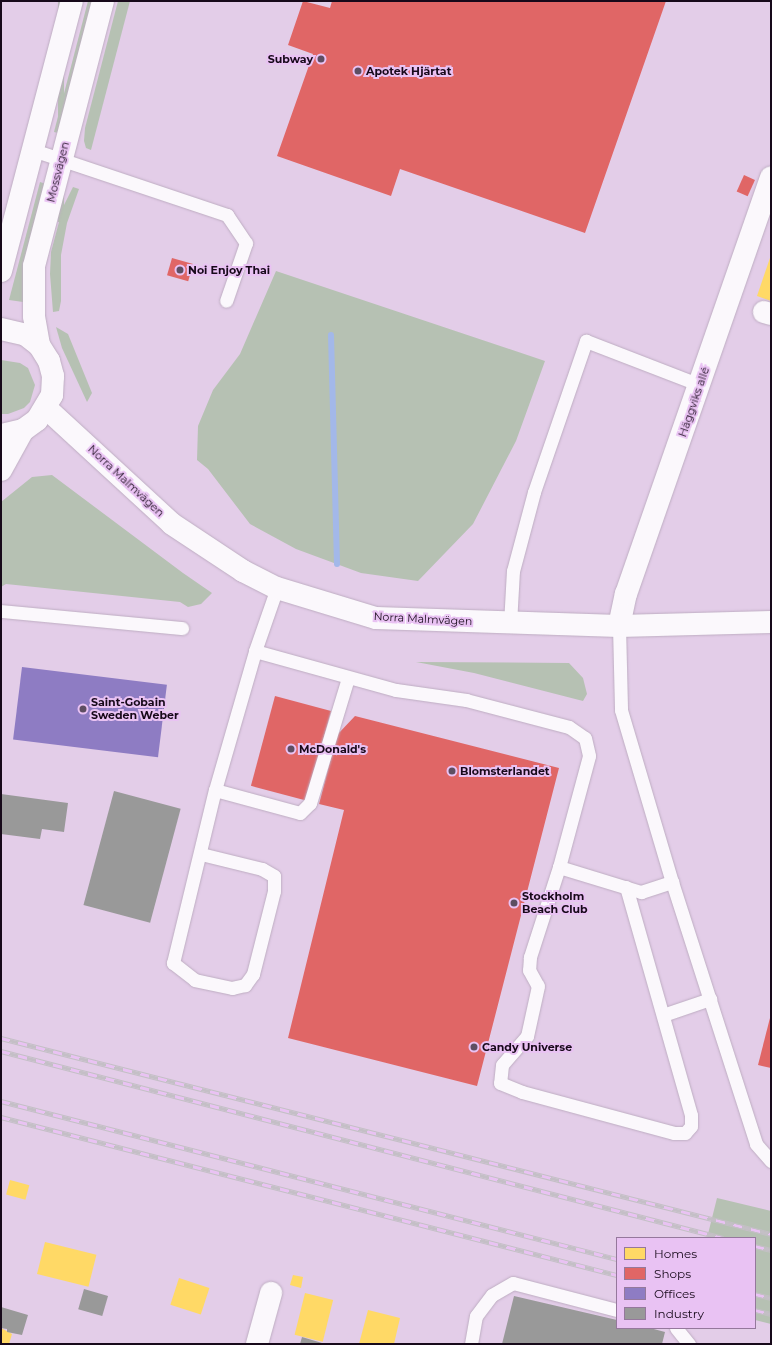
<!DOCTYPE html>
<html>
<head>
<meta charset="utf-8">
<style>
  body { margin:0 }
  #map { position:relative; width:772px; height:1345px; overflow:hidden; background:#e3cde8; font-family:Montserrat,sans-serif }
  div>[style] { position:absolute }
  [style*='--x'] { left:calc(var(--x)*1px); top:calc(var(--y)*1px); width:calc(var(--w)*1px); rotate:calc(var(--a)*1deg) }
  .green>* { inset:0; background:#b6c1b3; transform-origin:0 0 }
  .homes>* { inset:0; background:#ffd966; transform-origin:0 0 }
  .shops>* { inset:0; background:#e06666; transform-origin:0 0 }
  .offices>* { inset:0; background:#8e7cc3; transform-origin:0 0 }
  .industry>* { inset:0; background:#999; transform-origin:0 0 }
  .stream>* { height:6px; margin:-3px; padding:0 3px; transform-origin:3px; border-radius:3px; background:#a3b8e9 }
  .roads { filter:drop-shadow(0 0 1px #beadc2) drop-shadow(0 0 1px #beadc2) }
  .lane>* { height:13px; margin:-6.5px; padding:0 6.5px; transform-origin:6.5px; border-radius:6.5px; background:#fbf8fc }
  .street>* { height:22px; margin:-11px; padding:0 11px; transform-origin:11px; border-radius:11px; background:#fbf8fc }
  .rail>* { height:4.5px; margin-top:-2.25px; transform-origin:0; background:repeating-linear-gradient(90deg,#e9c2f3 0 9px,#c4bfc6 0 18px); box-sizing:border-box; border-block:1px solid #c4bfc6 }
  .dots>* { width:11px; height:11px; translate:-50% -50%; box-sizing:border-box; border:2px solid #e9c2f3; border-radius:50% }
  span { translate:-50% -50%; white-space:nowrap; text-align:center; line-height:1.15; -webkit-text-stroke:4px #e9c2f3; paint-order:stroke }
  .poi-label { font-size:11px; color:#17091a; font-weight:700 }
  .right { translate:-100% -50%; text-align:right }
  .left { translate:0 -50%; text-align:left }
  .street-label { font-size:11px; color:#17091a }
  .frame { position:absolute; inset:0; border:2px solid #17091a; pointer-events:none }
  .legend { position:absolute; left:616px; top:1237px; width:140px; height:92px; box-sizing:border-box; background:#e9c2f3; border:1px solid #95789c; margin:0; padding:5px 7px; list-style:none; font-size:12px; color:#17091a }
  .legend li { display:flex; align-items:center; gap:8px; height:20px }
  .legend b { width:20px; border:1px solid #95789c }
</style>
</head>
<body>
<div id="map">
  <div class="green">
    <div style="left:58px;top:1px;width:6px;height:221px"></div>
    <div style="clip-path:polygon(88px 1px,93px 1px,58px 133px,54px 132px)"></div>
    <div style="clip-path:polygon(118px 1px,130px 1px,91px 150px,86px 148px,84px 141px,85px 128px)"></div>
    <div style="clip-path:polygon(40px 182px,46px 184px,23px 302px,9px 300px)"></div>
    <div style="clip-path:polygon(73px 187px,79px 189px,67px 223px,61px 255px,61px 301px,59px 311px,53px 312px,50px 274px,51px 252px,63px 207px)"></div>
    <div style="clip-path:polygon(276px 271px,545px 361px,516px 441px,473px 524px,418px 581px,361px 573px,296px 549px,250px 524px,208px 469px,197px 460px,198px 426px,213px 390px,240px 354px)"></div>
    <div style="clip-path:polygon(56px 327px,68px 334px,92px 393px,87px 402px,62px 348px)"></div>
    <div style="clip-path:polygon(1px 360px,20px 363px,28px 368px,35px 385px,30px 402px,24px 408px,8px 414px,1px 414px)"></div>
    <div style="clip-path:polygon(52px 475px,183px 573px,212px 593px,201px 604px,188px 607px,180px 602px,6px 584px,1px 587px,1px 502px,32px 477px)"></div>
    <div style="clip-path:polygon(416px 662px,569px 663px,583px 678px,587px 694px,583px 701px,474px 673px)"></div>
    <div style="clip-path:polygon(717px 1198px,771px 1211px,771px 1324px,755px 1320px,755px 1238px,707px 1238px)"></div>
  </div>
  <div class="homes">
    <div style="clip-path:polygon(771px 255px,771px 301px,757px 296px)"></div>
    <div style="left:10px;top:1180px;width:20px;height:15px;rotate:15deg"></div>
    <div style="left:45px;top:1242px;width:53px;height:33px;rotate:14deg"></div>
    <div style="clip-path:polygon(293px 1275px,303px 1277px,301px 1288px,290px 1285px)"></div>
    <div style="left:179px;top:1278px;width:32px;height:28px;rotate:18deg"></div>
    <div style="left:305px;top:1293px;width:29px;height:43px;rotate:14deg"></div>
    <div style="clip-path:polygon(368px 1310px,400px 1318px,394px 1344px,359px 1344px)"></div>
    <div style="clip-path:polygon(1px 1328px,12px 1334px,9px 1344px,1px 1344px)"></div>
  </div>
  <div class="shops">
    <div style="clip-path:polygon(303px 1px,330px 8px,332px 1px,666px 1px,585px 233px,400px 169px,391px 196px,277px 156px,313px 54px,288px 45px)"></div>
    <div style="left:744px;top:175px;width:12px;height:18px;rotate:24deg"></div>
    <div style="left:172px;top:258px;width:22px;height:18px;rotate:16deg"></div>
    <div style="left:275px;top:696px;width:58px;height:93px;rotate:15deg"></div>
    <div style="clip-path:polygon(355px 716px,559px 768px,477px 1086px,288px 1038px,344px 810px,319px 804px,337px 735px)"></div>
    <div style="clip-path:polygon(771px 1014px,771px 1068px,758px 1065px)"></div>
  </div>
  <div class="offices">
    <div style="left:22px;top:667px;width:146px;height:73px;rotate:7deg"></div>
  </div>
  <div class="industry">
    <div style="left:114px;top:791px;width:69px;height:118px;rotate:15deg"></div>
    <div style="clip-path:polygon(1px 794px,68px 803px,64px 832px,42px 829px,40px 839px,1px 834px)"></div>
    <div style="left:84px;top:1289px;width:25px;height:21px;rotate:16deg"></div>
    <div style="clip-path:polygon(514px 1296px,617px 1320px,617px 1328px,650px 1328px,665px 1332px,662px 1344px,502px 1344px)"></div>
    <div style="clip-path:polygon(1px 1307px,28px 1315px,22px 1335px,7px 1332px,7px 1329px,1px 1328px)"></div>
    <div style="clip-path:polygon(302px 1337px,322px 1343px,331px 1344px,300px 1344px)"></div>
  </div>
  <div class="stream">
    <div style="--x:331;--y:335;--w:229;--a:88.5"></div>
  </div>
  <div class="roads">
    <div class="lane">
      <div style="--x:33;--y:150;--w:205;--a:18.5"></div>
      <div style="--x:227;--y:215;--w:34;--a:56"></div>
      <div style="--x:246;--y:243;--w:61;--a:109"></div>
      <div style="--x:1;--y:611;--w:182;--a:5.4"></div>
      <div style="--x:510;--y:624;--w:53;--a:-86.8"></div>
      <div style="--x:513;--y:571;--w:82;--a:-75.1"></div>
      <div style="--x:534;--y:492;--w:160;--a:-71"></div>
      <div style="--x:586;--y:341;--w:122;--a:21.1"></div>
      <div style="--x:619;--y:626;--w:84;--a:88.6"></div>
      <div style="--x:621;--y:710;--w:179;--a:73.5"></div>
      <div style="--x:672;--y:882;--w:275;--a:72.2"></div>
      <div style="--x:756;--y:1144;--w:23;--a:49"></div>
      <div style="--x:255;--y:651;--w:146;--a:15.5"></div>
      <div style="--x:396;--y:690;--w:71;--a:8.1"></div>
      <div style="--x:466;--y:700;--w:106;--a:14.7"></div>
      <div style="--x:569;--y:727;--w:19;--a:35"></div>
      <div style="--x:585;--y:738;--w:18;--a:77"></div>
      <div style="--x:589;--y:756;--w:115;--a:105.1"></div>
      <div style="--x:559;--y:867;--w:86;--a:17"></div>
      <div style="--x:641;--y:892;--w:33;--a:-18"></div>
      <div style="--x:215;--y:790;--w:88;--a:15.1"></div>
      <div style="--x:300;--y:813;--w:14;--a:-45"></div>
      <div style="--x:310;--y:803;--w:131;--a:-73.1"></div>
      <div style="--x:201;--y:854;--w:63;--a:13.8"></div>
      <div style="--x:262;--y:869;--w:14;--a:30"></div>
      <div style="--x:274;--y:876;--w:15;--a:90"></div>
      <div style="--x:274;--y:891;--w:86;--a:104.2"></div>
      <div style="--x:253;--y:974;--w:14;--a:126"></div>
      <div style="--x:245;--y:985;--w:13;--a:167"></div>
      <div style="--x:232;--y:988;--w:38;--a:-168"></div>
      <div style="--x:195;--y:980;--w:28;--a:-142"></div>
      <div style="--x:173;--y:963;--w:178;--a:-76.4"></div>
      <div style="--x:215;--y:790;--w:145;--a:-73.9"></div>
      <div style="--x:255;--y:651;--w:67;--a:-70.8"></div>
      <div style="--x:559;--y:867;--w:95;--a:107.9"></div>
      <div style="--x:530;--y:957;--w:13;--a:94"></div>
      <div style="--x:529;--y:970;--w:18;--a:61"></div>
      <div style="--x:538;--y:986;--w:51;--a:102.4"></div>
      <div style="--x:527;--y:1036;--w:38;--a:131"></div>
      <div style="--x:502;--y:1065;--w:18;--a:96"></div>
      <div style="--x:500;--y:1083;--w:24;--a:22"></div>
      <div style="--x:522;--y:1092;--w:157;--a:15.1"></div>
      <div style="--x:674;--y:1133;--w:11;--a:0"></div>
      <div style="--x:685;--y:1133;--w:9;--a:-49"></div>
      <div style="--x:691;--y:1126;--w:11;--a:-90"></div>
      <div style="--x:691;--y:1115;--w:237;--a:-105.9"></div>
      <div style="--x:663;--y:1015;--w:50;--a:-18.8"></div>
      <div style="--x:676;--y:1328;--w:21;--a:51"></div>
      <div style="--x:471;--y:1344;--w:28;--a:-80"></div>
      <div style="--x:476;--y:1316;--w:26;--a:-53"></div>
      <div style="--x:492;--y:1295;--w:24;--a:-30"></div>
      <div style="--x:513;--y:1283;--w:107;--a:14.6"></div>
    </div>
    <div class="street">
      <div style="--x:1;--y:271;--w:279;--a:-75.3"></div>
      <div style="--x:764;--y:312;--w:7;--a:16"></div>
      <div style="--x:1;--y:329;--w:26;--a:13"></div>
      <div style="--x:26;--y:335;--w:16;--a:38"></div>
      <div style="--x:39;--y:345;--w:19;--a:58"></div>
      <div style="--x:49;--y:361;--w:16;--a:75"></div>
      <div style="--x:53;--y:376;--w:19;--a:93"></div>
      <div style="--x:52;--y:395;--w:29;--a:121"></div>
      <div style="--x:37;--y:420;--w:17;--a:144"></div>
      <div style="--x:23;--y:430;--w:23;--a:167"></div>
      <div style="--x:39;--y:345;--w:29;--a:-100"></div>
      <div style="--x:34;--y:316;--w:50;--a:-90"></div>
      <div style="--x:34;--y:266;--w:274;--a:-75.4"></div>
      <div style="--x:46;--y:408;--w:171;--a:42.6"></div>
      <div style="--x:172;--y:524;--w:85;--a:33.5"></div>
      <div style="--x:243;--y:571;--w:38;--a:27"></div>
      <div style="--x:277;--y:588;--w:103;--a:16.9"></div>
      <div style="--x:376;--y:618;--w:243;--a:1.9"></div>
      <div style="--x:619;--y:626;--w:152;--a:-1.5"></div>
      <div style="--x:1;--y:470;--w:46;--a:-61.2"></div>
      <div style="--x:619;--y:626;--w:33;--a:-78"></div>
      <div style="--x:626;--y:594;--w:441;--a:-70.8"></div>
      <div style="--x:257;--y:1344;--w:53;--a:-74.6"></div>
    </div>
  </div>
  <div class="rail">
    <div style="--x:1;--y:1038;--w:795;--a:14.28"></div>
    <div style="--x:1;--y:1051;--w:746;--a:14.52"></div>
    <div style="--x:1;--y:1101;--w:636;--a:14.39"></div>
    <div style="--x:1;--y:1117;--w:636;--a:14.39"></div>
    <div style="--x:755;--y:1246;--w:16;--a:14"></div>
    <div style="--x:755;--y:1294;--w:16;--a:14"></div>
    <div style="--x:755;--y:1310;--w:16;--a:14"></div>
  </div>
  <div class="dots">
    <div style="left:321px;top:59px;background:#5e4e62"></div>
    <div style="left:358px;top:71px;background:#5e4e62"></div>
    <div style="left:180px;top:270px;background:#5e4e62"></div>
    <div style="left:83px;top:709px;background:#5e4e62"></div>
    <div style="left:291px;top:749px;background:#5e4e62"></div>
    <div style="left:452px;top:771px;background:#5e4e62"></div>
    <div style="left:514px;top:903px;background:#5e4e62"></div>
    <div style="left:474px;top:1047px;background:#5e4e62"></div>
  </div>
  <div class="poi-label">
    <span class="right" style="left:313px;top:59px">Subway</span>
    <span class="left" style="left:366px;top:71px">Apotek Hjärtat</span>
    <span class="left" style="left:188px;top:270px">Noi Enjoy Thai</span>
    <span class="left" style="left:91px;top:709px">Saint-Gobain<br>Sweden Weber</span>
    <span class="left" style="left:299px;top:749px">McDonald's</span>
    <span class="left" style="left:460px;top:771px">Blomsterlandet</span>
    <span class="left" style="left:522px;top:903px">Stockholm<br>Beach Club</span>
    <span class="left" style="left:482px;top:1047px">Candy Universe</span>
  </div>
  <div class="street-label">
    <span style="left:58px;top:172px;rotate:-76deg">Mossvägen</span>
    <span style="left:694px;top:402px;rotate:-71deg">Häggviks allé</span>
    <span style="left:126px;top:481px;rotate:43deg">Norra Malmvägen</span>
    <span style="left:423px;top:619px;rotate:3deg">Norra Malmvägen</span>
  </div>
  <div class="frame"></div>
  <ul class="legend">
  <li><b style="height:11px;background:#ffd966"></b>Homes</li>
  <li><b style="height:11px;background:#e06666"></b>Shops</li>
  <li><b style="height:11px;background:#8e7cc3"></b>Offices</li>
  <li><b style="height:11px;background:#999"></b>Industry</li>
  </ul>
</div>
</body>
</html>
